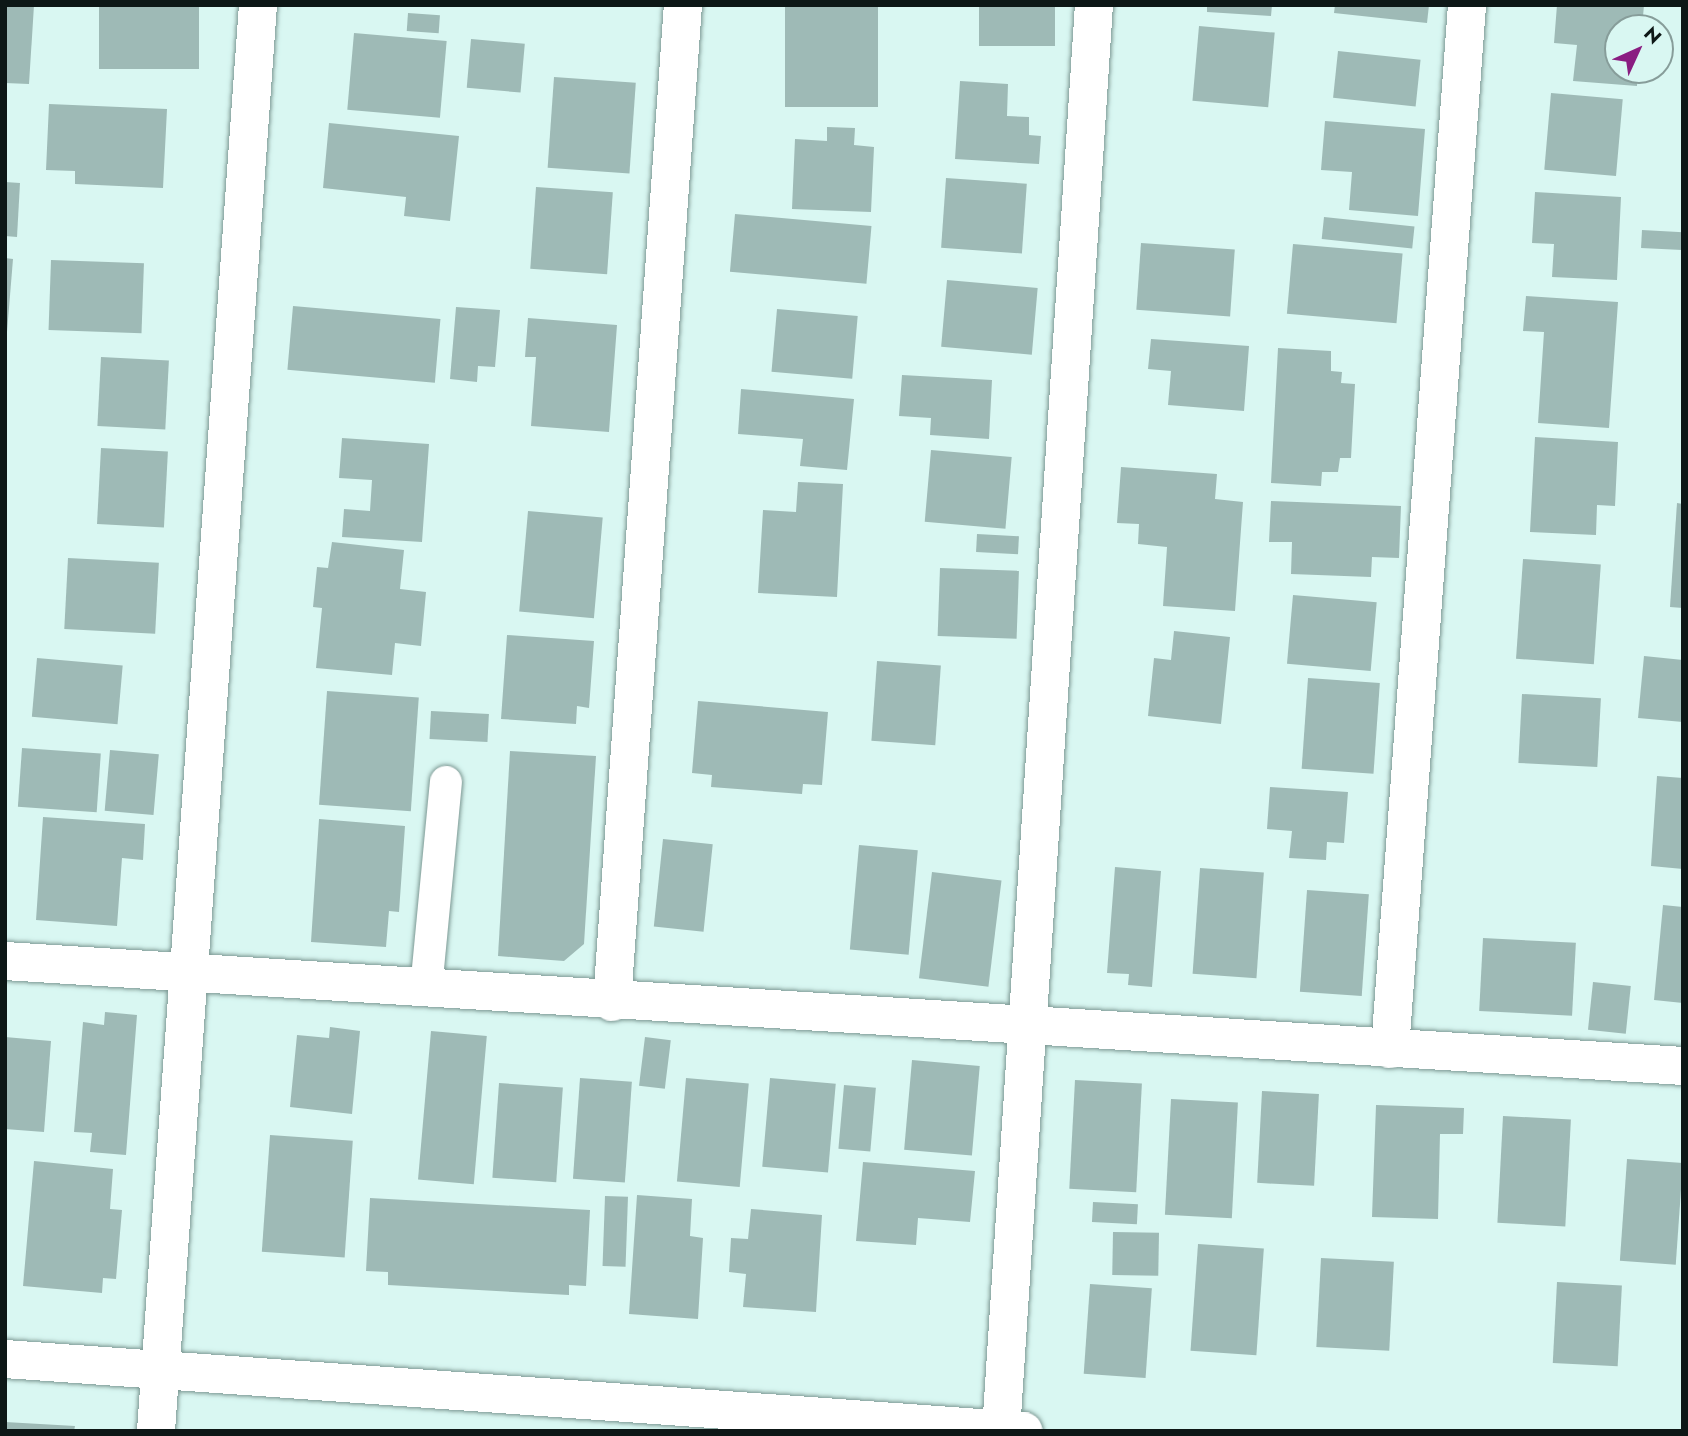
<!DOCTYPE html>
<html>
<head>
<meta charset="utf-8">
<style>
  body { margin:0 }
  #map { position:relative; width:1688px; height:1436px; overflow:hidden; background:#d9f7f2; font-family:Jost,sans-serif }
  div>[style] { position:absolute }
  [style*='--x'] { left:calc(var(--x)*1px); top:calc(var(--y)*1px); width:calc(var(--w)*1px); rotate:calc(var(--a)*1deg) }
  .building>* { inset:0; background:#9ebab6; transform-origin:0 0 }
  .roads { filter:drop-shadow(0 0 2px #7c9893) drop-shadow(0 0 2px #7c9893) }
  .lane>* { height:32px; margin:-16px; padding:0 16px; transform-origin:16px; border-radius:16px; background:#fff }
  .street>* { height:38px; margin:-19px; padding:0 19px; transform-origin:19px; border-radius:19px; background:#fff }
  span { translate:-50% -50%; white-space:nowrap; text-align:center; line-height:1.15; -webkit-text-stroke:7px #d9f7f2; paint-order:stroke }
  .frame { position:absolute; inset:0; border:7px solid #0d1716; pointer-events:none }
  .north { position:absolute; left:1604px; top:14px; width:70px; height:70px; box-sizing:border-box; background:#d9f7f2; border:2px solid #879d9a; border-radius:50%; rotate:45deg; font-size:19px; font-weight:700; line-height:28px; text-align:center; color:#0d1716 }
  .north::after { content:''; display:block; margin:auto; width:24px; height:32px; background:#8a1d81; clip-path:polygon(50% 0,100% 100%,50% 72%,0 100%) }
</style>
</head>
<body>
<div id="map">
  <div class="building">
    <div style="clip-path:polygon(5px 5px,34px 5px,29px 84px,5px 83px)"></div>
    <div style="left:99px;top:5px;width:100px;height:64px"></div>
    <div style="left:785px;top:5px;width:93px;height:102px"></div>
    <div style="left:979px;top:5px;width:76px;height:41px"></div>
    <div style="clip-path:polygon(1207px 5px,1272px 5px,1271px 16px,1207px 12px)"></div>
    <div style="clip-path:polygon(1335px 5px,1429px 5px,1427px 23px,1334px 13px)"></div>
    <div style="clip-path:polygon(1557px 5px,1644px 5px,1642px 28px,1618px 28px,1618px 70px,1638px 70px,1637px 86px,1573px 81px,1577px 45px,1554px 43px)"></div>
    <div style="left:408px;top:13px;width:32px;height:18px;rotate:4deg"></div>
    <div style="left:1199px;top:26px;width:76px;height:75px;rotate:5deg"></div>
    <div style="left:354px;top:33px;width:93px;height:77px;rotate:5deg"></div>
    <div style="left:471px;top:39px;width:54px;height:49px;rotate:5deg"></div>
    <div style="left:1338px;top:51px;width:83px;height:47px;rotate:6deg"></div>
    <div style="left:554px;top:77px;width:82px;height:91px;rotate:4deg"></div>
    <div style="clip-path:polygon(960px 81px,1008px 84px,1007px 116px,1029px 117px,1029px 135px,1041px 136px,1039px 164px,955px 159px)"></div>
    <div style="left:1551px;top:93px;width:72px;height:77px;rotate:5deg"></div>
    <div style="clip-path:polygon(49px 104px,167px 109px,163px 188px,75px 184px,75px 171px,46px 170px)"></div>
    <div style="clip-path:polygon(1325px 121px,1425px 129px,1418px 216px,1349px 210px,1352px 172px,1321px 170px)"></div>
    <div style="clip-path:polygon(329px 123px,459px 136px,450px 221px,404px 216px,406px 197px,323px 188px)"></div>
    <div style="clip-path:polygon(827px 127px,855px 128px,854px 145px,874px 147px,871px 212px,792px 209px,795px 139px,827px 141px)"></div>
    <div style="left:946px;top:178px;width:81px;height:70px;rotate:4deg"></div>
    <div style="clip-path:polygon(5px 182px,20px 183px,17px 237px,5px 236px)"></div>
    <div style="left:536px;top:187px;width:77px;height:82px;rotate:4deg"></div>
    <div style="clip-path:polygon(1535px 192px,1621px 197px,1617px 280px,1552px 277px,1554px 244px,1532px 243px)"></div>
    <div style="left:735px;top:214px;width:137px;height:58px;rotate:5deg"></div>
    <div style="left:1324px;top:217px;width:91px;height:22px;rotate:6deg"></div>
    <div style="left:1642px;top:230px;width:41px;height:18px;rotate:3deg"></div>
    <div style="left:1141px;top:243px;width:94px;height:67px;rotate:4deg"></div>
    <div style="left:1293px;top:244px;width:110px;height:70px;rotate:5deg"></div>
    <div style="clip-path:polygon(5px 258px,13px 259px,7px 332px,5px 332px)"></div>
    <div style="left:51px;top:260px;width:93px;height:70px;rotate:2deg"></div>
    <div style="left:947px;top:280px;width:91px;height:67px;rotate:5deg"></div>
    <div style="clip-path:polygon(1526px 296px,1618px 302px,1609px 428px,1538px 423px,1544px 332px,1523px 331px)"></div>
    <div style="left:293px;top:306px;width:148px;height:64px;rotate:5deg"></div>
    <div style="clip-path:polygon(456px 307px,500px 310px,495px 367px,478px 366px,477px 382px,450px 379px)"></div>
    <div style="left:777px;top:309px;width:81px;height:63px;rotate:5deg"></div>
    <div style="clip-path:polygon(528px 318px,617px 325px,609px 432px,531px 426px,536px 357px,525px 357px)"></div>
    <div style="clip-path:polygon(1151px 339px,1249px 346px,1244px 411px,1168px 405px,1171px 371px,1148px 369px)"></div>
    <div style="clip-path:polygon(1278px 348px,1331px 351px,1331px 371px,1342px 372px,1341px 383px,1355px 384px,1351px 458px,1340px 458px,1338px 472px,1322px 472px,1321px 486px,1271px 483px)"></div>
    <div style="left:101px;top:357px;width:68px;height:69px;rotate:3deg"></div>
    <div style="clip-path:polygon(902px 375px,992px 380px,989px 439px,930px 435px,931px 418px,899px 416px)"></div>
    <div style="clip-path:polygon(741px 389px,854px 399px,847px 470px,800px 466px,803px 439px,738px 434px)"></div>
    <div style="clip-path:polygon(1535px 437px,1618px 442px,1615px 506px,1597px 505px,1596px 535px,1530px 532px)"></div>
    <div style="clip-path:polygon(342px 438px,429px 444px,422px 542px,342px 537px,344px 509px,370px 511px,372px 480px,339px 478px)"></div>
    <div style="left:101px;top:448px;width:67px;height:76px;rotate:3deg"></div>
    <div style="left:931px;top:450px;width:81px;height:72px;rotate:5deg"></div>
    <div style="clip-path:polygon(1121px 467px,1217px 474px,1215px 499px,1243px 502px,1235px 611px,1163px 606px,1167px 547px,1138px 544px,1139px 524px,1117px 523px)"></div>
    <div style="clip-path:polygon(798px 482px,843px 484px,837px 597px,758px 593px,763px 510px,796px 512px)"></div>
    <div style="clip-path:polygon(1271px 501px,1401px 506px,1399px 558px,1372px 557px,1371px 577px,1291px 574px,1292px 542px,1269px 542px)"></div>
    <div style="clip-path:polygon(1677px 503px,1683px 504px,1683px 608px,1670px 607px)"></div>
    <div style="left:528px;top:511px;width:75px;height:101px;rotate:5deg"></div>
    <div style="left:977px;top:534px;width:42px;height:18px;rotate:3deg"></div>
    <div style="clip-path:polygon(332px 542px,404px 550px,400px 589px,426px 592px,421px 646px,395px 643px,392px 675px,316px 668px,322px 608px,313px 607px,317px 567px,328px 568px)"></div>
    <div style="left:68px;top:558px;width:91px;height:71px;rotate:3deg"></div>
    <div style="left:1523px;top:559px;width:78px;height:100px;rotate:4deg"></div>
    <div style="left:940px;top:568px;width:79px;height:68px;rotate:2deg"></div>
    <div style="left:1293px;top:595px;width:84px;height:69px;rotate:5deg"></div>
    <div style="clip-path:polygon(1174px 631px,1230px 637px,1221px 724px,1148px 716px,1154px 658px,1171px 660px)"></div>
    <div style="clip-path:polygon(507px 635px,594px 641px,589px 708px,577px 706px,576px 724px,501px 719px)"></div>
    <div style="clip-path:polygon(1644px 656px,1683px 660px,1683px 722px,1638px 718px)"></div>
    <div style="left:37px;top:658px;width:86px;height:59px;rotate:5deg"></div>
    <div style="left:877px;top:661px;width:64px;height:80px;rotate:4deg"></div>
    <div style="left:1308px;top:678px;width:72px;height:91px;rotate:4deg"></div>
    <div style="left:327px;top:691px;width:92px;height:114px;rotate:4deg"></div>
    <div style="left:1522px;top:694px;width:79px;height:69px;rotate:3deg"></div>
    <div style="clip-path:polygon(698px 701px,828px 712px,822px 785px,803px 784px,802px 794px,711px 787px,712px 775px,692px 773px)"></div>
    <div style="left:431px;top:711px;width:58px;height:28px;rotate:3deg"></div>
    <div style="left:22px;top:748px;width:79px;height:59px;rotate:4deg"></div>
    <div style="left:110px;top:750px;width:49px;height:61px;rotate:5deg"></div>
    <div style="clip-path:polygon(510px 751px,596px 756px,584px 944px,564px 961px,498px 956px)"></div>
    <div style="clip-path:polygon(1657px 776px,1683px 778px,1683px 869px,1651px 866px)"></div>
    <div style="clip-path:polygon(1270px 787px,1348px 792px,1344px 843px,1327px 842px,1326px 860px,1289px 858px,1292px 831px,1267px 829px)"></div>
    <div style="clip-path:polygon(43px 817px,145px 824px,143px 860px,122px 858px,117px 926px,36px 920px)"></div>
    <div style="clip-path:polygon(319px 819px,405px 826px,399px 912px,389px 911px,386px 947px,311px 942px)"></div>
    <div style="left:663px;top:839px;width:50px;height:88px;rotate:6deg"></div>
    <div style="left:859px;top:845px;width:59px;height:105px;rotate:5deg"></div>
    <div style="clip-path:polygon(1115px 867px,1161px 871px,1152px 987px,1128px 985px,1129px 974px,1107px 973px)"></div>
    <div style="left:1200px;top:868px;width:64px;height:106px;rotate:4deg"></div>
    <div style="left:932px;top:872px;width:70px;height:107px;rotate:7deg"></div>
    <div style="left:1307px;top:890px;width:62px;height:102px;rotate:4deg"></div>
    <div style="clip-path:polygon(1663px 905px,1683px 907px,1683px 1003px,1654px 1000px)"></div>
    <div style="left:1483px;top:938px;width:93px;height:73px;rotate:3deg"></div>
    <div style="left:1593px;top:982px;width:38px;height:48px;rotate:6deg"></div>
    <div style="clip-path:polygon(105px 1012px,137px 1015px,126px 1155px,90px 1152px,92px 1133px,74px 1132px,83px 1022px,104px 1025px)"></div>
    <div style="clip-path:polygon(330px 1027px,360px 1031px,352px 1114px,290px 1107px,297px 1035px,329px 1038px)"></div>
    <div style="left:431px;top:1031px;width:56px;height:149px;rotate:5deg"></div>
    <div style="clip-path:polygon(5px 1037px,51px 1041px,44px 1132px,5px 1129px)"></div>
    <div style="left:645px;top:1037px;width:26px;height:49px;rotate:7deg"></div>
    <div style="left:912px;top:1060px;width:68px;height:90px;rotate:5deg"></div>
    <div style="left:580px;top:1078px;width:52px;height:101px;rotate:4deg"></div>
    <div style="left:686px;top:1078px;width:63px;height:104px;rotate:5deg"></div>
    <div style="left:770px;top:1078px;width:66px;height:89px;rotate:5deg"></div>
    <div style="left:1075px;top:1080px;width:67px;height:109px;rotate:3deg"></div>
    <div style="left:499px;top:1083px;width:64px;height:95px;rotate:4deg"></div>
    <div style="left:844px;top:1085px;width:32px;height:64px;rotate:5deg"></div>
    <div style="left:1262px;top:1091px;width:57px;height:92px;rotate:3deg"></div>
    <div style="left:1171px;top:1099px;width:67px;height:116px;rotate:3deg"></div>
    <div style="clip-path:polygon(1376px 1105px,1464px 1108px,1463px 1134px,1440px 1134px,1438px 1219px,1372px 1217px)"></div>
    <div style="left:1503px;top:1116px;width:68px;height:107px;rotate:3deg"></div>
    <div style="left:270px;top:1135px;width:83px;height:117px;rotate:4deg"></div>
    <div style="left:1627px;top:1159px;width:56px;height:102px;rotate:4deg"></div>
    <div style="clip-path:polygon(34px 1161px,113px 1169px,110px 1209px,122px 1210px,116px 1279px,103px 1278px,102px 1293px,23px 1286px)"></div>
    <div style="clip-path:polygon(863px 1162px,975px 1171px,970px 1222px,918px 1218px,916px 1245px,856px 1241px)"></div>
    <div style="clip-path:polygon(637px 1195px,692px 1199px,690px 1236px,703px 1238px,698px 1319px,629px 1314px)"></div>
    <div style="left:605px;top:1196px;width:23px;height:70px;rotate:2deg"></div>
    <div style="clip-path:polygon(370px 1198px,590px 1210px,586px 1286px,569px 1285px,569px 1295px,388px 1285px,388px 1272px,366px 1271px)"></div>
    <div style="left:1093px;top:1202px;width:45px;height:20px;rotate:3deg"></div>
    <div style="clip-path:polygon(751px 1209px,822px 1215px,816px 1312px,743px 1307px,746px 1274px,729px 1272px,731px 1238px,748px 1239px)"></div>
    <div style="left:1113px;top:1232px;width:46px;height:43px;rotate:1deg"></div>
    <div style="left:1198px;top:1244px;width:66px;height:107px;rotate:4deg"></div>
    <div style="left:1321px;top:1258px;width:73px;height:89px;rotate:3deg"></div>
    <div style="left:1557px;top:1282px;width:65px;height:81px;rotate:3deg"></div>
    <div style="left:1090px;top:1284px;width:62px;height:90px;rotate:4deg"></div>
    <div style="clip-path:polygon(5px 1422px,75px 1426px,74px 1431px,5px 1431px)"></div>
  </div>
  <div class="roads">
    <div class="lane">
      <div style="--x:426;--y:989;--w:208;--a:-84.5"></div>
    </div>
    <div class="street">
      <div style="--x:5;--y:961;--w:1681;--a:3.58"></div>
      <div style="--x:612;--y:1002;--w:1000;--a:-85.93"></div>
      <div style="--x:1390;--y:1049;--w:1047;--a:-85.78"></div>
      <div style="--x:5;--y:1359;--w:1021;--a:4.05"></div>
      <div style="--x:156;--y:1431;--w:1430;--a:-85.91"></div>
      <div style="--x:1001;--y:1431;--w:1429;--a:-86.27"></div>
    </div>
  </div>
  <div class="frame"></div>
  <div class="north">N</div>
</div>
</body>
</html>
